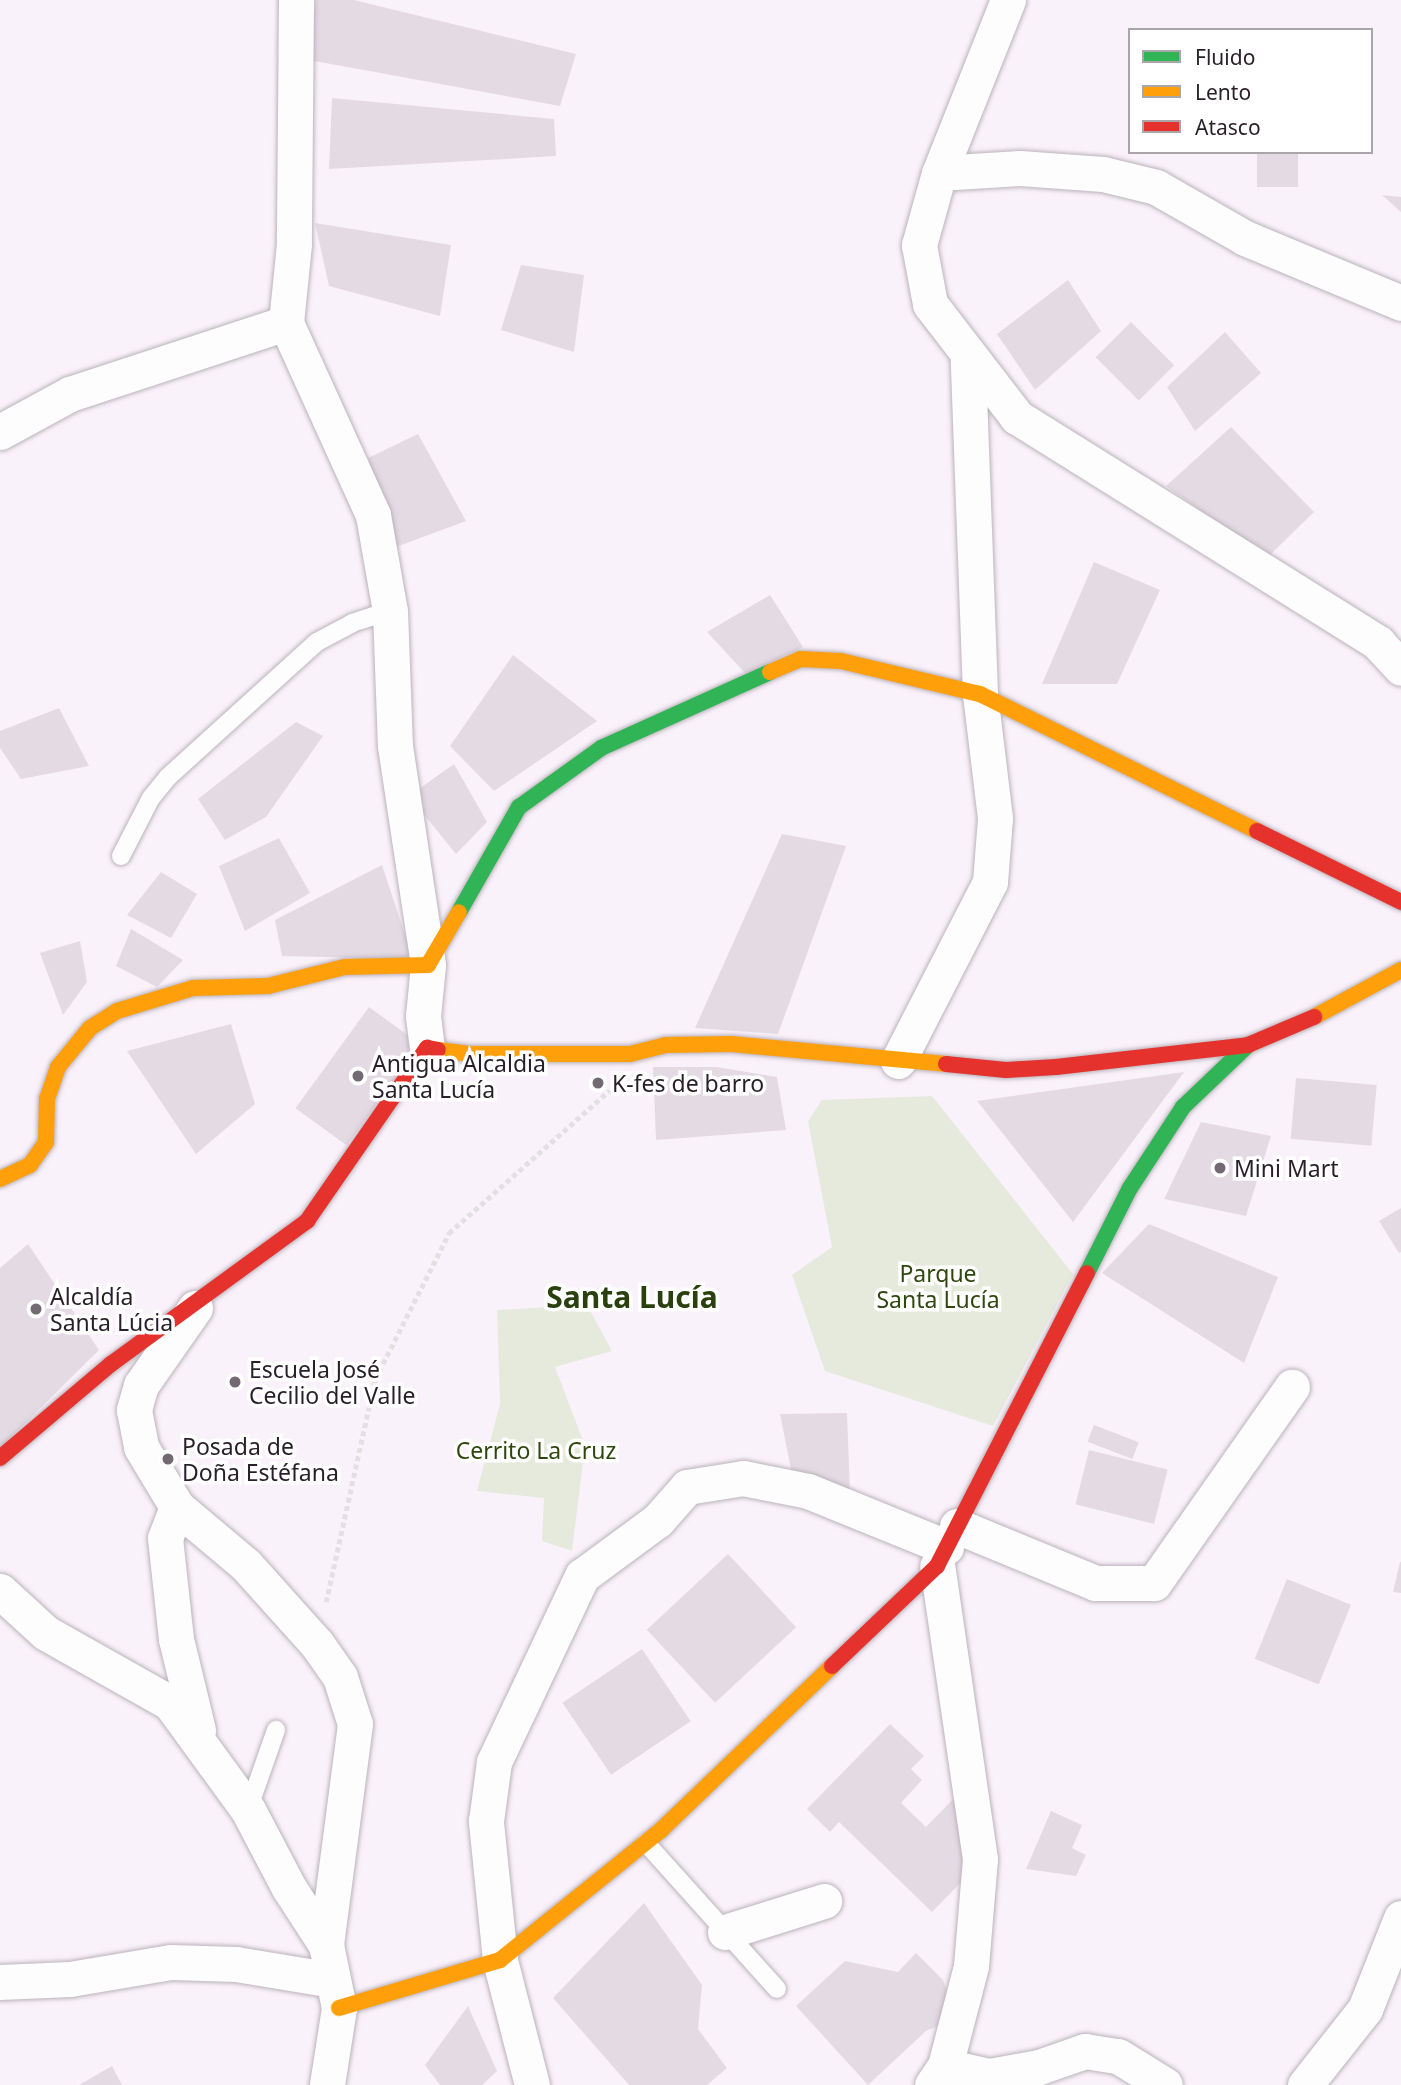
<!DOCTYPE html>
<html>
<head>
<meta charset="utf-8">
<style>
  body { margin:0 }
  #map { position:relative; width:1401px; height:2085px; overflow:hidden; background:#faf2fa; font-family:"Noto Sans",sans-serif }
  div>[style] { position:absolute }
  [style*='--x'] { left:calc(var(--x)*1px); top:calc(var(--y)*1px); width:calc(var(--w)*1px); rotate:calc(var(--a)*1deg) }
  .green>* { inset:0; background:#e5eadd }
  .building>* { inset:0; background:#e4dae4; transform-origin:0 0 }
  .path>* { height:4.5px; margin-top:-2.25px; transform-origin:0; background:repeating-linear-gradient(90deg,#e3e0e3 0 5px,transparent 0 8.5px) }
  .roads { filter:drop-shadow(0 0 2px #bbb3bb) drop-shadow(0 0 2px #bbb3bb) }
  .lane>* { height:18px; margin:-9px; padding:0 9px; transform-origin:9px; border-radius:9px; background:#fefdfe }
  .street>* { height:35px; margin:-17.5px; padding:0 17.5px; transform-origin:17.5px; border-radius:17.5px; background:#fefdfe }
  .fast>* { height:16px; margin:-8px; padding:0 8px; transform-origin:8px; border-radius:8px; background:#30b455 }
  .slow>* { height:16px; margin:-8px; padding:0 8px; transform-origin:8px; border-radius:8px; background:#ff9f0a }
  .jam>* { height:16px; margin:-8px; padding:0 8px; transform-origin:8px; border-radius:8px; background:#e5322d }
  .dots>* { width:19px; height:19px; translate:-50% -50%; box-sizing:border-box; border:4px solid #fff; border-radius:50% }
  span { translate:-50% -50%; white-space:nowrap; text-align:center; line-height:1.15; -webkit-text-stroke:7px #fff; paint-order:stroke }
  .poi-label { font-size:23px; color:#281f28 }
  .left { translate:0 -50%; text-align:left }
  .park-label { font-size:23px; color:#2f480f }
  .district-label { font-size:30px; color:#2a410f; font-weight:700 }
  .legend { position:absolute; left:1128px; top:28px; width:245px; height:126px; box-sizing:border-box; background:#fff; border:2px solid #a9a5a9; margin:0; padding:9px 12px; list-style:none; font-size:21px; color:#281f28 }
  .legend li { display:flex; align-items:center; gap:14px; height:35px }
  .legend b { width:35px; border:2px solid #a9a5a9 }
</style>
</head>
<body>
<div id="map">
  <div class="green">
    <div style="clip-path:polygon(932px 1096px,1073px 1274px,993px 1426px,825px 1371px,792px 1275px,832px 1247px,808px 1121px,822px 1100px)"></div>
    <div style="clip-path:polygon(587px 1305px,612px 1351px,555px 1367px,585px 1446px,572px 1551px,542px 1541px,544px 1498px,477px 1491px,500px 1404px,497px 1310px)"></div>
  </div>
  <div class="building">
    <div style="clip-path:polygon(316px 0,354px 0,576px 54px,560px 106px,309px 60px)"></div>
    <div style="clip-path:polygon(332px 98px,554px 119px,556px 156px,329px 169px)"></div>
    <div style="left:1257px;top:152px;width:41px;height:35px"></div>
    <div style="clip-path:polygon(1382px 195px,1401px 197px,1401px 212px)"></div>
    <div style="clip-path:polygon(315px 223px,451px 245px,440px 316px,329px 286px)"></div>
    <div style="clip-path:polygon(521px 265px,584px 275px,574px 352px,501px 330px)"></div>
    <div style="clip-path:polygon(1068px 280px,1101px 331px,1035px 390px,997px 334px)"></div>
    <div style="left:1131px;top:322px;width:61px;height:50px;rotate:45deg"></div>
    <div style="clip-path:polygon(1225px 332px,1261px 373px,1195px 431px,1167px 387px)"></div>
    <div style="clip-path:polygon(1231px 427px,1314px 512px,1267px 558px,1166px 486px)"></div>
    <div style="clip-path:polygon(418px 434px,466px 521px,396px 547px,368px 458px)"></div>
    <div style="clip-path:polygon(1094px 562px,1160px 590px,1117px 684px,1042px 684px)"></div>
    <div style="clip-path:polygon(770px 595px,803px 647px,746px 674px,707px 632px)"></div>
    <div style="clip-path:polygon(513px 655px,597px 721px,494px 791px,450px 746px)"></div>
    <div style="clip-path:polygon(59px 708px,89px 766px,21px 779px,0 748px,0 731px)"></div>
    <div style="clip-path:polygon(296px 722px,323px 736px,266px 817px,225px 840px,198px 799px)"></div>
    <div style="clip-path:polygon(454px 764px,487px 822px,456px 854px,409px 796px)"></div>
    <div style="clip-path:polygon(782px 834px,846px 846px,778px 1034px,695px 1028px)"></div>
    <div style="clip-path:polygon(279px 838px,310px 893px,245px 931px,219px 866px)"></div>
    <div style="clip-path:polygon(382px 865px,413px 959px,282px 956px,275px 920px)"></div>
    <div style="clip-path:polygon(161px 872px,197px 894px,171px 938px,127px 915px)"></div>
    <div style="clip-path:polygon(131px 929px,183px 960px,157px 987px,116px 966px)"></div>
    <div style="clip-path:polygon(80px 941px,87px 982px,63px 1015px,40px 953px)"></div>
    <div style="left:369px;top:1007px;width:63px;height:125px;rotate:36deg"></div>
    <div style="clip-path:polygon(231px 1024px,255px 1104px,196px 1154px,127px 1051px)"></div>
    <div style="clip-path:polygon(653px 1067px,716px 1067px,777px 1077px,786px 1130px,656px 1140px)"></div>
    <div style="clip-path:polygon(1184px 1072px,1073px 1222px,977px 1101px)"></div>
    <div style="left:1296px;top:1078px;width:81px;height:61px;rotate:5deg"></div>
    <div style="clip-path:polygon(1201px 1122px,1271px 1136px,1246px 1216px,1164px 1199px)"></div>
    <div style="clip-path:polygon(1401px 1208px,1401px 1252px,1399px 1253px,1379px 1221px)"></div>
    <div style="clip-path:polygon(1149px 1224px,1278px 1277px,1244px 1363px,1102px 1273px)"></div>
    <div style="clip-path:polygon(28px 1244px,99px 1350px,0 1448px,0 1268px)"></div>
    <div style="clip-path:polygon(847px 1413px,850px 1493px,792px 1474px,780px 1414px)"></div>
    <div style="left:1094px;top:1425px;width:48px;height:18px;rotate:21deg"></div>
    <div style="left:1089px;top:1450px;width:81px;height:56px;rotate:14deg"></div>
    <div style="left:728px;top:1554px;width:100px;height:111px;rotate:47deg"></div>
    <div style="clip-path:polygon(1400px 1562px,1401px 1562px,1401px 1593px,1393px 1592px)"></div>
    <div style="left:1287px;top:1579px;width:69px;height:86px;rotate:22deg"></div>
    <div style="left:642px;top:1649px;width:87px;height:96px;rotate:56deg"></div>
    <div style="clip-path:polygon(890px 1724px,924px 1756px,911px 1769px,922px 1780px,901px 1803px,926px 1827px,959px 1793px,970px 1873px,932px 1912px,839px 1822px,830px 1832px,807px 1809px)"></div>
    <div style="clip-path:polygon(1051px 1811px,1082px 1825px,1072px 1848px,1086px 1855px,1076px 1876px,1026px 1869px)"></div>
    <div style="clip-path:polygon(644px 1903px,702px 1985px,698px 2029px,727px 2068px,707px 2085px,629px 2085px,553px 1998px)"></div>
    <div style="clip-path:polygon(916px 1953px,943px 1980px,950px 2001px,945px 2023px,926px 2031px,868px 2085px,796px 2006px,845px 1961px,898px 1972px)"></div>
    <div style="clip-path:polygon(468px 2006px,497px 2071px,482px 2085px,440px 2085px,425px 2065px)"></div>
    <div style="clip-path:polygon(112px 2066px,122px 2085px,79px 2085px)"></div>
  </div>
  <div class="path">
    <div style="--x:326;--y:1602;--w:228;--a:-77.6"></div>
    <div style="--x:375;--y:1379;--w:164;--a:-63.1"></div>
    <div style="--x:449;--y:1233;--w:215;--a:-41.6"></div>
  </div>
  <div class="roads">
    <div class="lane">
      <div style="--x:121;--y:856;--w:65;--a:-62.7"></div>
      <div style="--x:151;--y:798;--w:27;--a:-51"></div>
      <div style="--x:168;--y:777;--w:201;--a:-42.2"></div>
      <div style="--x:317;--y:642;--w:40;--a:-28"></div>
      <div style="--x:352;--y:623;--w:40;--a:-18"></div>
      <div style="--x:248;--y:1810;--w:85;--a:-70.7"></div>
      <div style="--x:646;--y:1843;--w:196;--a:48.1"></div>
    </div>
    <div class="street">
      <div style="--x:296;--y:0;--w:244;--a:90.5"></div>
      <div style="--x:294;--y:244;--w:79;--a:95.8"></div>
      <div style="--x:286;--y:323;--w:211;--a:65.6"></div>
      <div style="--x:373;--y:515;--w:97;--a:80"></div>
      <div style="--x:390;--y:611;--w:135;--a:87.9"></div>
      <div style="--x:395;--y:746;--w:221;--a:81.4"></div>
      <div style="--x:428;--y:965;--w:51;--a:95.6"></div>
      <div style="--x:423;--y:1016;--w:32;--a:83"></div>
      <div style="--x:1008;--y:0;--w:186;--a:111.7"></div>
      <div style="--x:939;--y:173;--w:75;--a:105.5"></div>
      <div style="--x:919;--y:245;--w:60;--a:79.4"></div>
      <div style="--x:930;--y:304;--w:143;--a:52.4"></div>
      <div style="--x:1017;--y:417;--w:426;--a:32"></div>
      <div style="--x:1378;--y:643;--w:34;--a:47"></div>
      <div style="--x:939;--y:173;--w:81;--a:-3.5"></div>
      <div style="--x:1020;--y:168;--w:83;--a:4.1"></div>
      <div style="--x:1103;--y:174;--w:55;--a:13.8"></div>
      <div style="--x:1156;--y:187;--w:103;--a:29.8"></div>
      <div style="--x:1245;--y:238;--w:169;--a:22.6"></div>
      <div style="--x:0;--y:432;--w:80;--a:-28.5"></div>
      <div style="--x:70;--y:394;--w:227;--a:-18.2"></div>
      <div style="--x:898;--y:1061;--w:201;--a:-62.8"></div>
      <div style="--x:990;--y:882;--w:64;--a:-85.5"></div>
      <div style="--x:995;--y:818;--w:125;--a:-96.9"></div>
      <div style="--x:980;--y:694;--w:335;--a:-92.1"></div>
      <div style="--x:195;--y:1308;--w:94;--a:125"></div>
      <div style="--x:141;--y:1385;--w:26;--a:106"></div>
      <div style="--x:134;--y:1410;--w:38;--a:79"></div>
      <div style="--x:141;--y:1447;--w:70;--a:59"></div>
      <div style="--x:177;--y:1507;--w:90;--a:40"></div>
      <div style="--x:246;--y:1565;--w:106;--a:48.1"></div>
      <div style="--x:317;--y:1644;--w:40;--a:55.1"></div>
      <div style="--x:340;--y:1677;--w:49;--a:72.3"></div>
      <div style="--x:355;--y:1724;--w:223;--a:97.5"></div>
      <div style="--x:326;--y:1945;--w:64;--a:78.3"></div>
      <div style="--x:339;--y:2008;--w:78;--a:98.9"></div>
      <div style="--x:177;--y:1507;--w:33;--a:111"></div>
      <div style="--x:165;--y:1538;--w:102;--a:83.8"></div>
      <div style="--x:176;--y:1639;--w:94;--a:76.4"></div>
      <div style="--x:957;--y:1526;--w:149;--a:22.4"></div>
      <div style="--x:1095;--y:1583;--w:59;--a:0"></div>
      <div style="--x:1154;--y:1583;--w:240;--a:-54.9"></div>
      <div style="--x:0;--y:1591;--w:62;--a:42.4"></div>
      <div style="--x:46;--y:1633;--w:142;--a:29.4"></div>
      <div style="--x:170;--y:1703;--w:132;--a:53.9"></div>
      <div style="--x:248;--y:1810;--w:88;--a:62.3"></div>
      <div style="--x:289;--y:1888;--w:68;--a:57"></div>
      <div style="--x:725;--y:1932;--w:104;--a:-17.4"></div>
      <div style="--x:0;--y:1982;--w:70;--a:-2.5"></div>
      <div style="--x:70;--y:1979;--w:102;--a:-9.6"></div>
      <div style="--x:171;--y:1962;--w:65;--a:1.8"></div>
      <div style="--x:236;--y:1964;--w:98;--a:9.4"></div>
      <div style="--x:945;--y:2066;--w:45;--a:12.8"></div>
      <div style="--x:989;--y:2076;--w:51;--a:-10.2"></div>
      <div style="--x:1039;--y:2067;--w:49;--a:-19.2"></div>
      <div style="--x:1085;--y:2051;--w:33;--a:9"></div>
      <div style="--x:1118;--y:2056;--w:55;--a:31.7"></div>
      <div style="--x:532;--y:2085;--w:129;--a:-104.4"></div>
      <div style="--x:500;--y:1960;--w:140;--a:-95.8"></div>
      <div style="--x:486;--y:1821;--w:60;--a:-82.3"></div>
      <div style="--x:494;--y:1762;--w:206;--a:-64.7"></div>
      <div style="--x:582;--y:1576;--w:94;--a:-36.4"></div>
      <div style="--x:658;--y:1520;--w:44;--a:-48.7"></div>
      <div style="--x:687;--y:1487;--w:57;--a:-9.1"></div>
      <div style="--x:743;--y:1478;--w:66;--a:11.3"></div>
      <div style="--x:808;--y:1491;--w:149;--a:22.1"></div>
      <div style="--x:932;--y:2085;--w:23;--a:-56"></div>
      <div style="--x:945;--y:2066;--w:103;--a:-75.4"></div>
      <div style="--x:971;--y:1966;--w:107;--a:-85.2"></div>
      <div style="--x:980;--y:1859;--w:296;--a:-98.3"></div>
      <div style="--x:1305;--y:2085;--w:97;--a:-51.7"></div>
      <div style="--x:1365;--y:2009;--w:98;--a:-68.4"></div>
    </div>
    <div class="fast">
      <div style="--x:459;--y:912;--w:121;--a:-60.3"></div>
      <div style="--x:519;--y:807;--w:101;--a:-35.7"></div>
      <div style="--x:601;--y:748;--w:185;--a:-24.2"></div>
      <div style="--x:1087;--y:1273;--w:95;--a:-63.2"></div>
      <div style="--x:1130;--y:1188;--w:97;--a:-56.8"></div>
      <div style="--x:1183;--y:1107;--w:90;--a:-43.6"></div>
    </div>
    <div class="slow">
      <div style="--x:770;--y:672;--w:33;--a:-23"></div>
      <div style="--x:800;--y:659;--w:41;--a:2.8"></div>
      <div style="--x:841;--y:661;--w:143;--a:13.4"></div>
      <div style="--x:980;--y:694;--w:309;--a:26.3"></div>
      <div style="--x:1314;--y:1017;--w:99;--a:-28.4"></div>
      <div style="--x:438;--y:1050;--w:32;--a:7"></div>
      <div style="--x:470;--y:1054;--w:160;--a:0"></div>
      <div style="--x:630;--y:1054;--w:36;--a:-14"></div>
      <div style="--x:665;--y:1045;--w:66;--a:-0.9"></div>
      <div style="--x:731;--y:1044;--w:216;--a:5.3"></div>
      <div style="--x:0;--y:1179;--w:33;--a:-25"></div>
      <div style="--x:30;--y:1165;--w:28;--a:-55"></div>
      <div style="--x:46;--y:1142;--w:43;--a:-88.7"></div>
      <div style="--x:47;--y:1099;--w:34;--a:-71"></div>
      <div style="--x:58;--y:1067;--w:50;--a:-50.6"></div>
      <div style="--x:90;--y:1028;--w:32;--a:-32"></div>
      <div style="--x:117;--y:1011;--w:79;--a:-16.8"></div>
      <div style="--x:193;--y:988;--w:75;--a:-1.5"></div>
      <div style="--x:268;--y:986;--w:79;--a:-13.9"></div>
      <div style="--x:345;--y:967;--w:83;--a:-1.4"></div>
      <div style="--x:428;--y:965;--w:61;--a:-59.7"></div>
      <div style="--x:339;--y:2008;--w:168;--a:-16.6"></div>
      <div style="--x:500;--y:1960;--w:207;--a:-38.9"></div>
      <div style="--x:661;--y:1830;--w:237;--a:-43.8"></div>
    </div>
    <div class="jam">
      <div style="--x:1257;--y:831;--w:161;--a:26.2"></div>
      <div style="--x:946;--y:1064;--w:60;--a:5.7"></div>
      <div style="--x:1006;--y:1070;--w:50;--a:-3.4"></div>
      <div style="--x:1056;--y:1067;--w:193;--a:-6.5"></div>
      <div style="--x:1248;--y:1045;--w:72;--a:-23"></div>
      <div style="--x:0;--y:1458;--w:145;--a:-40.3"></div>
      <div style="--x:111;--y:1364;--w:243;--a:-36.1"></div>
      <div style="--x:307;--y:1221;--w:211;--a:-55.3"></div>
      <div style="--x:427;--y:1048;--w:11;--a:10"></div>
      <div style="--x:832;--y:1666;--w:145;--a:-43.6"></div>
      <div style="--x:937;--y:1566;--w:329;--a:-62.9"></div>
    </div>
  </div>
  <div class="dots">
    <div style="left:358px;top:1076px;background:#726972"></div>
    <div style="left:598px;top:1083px;background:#726972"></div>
    <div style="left:1220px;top:1168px;background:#726972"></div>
    <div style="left:36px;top:1309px;background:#726972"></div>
    <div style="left:235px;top:1382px;background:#726972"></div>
    <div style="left:168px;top:1459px;background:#726972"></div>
  </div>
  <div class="poi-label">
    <span class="left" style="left:372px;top:1076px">Antigua Alcaldia<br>Santa Lucía</span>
    <span class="left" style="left:612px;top:1083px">K-fes de barro</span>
    <span class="left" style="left:1234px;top:1168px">Mini Mart</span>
    <span class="left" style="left:50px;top:1309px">Alcaldía<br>Santa Lúcia</span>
    <span class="left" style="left:249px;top:1382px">Escuela José<br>Cecilio del Valle</span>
    <span class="left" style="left:182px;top:1459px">Posada de<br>Doña Estéfana</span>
  </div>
  <div class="park-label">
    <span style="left:938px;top:1286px">Parque<br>Santa Lucía</span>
    <span style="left:536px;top:1450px">Cerrito La Cruz</span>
  </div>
  <div class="district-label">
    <span style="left:632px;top:1297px">Santa Lucía</span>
  </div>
  <ul class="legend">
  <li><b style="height:9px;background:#30b455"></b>Fluido</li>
  <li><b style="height:9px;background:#ff9f0a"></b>Lento</li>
  <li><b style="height:9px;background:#e5322d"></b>Atasco</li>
  </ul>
</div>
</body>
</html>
